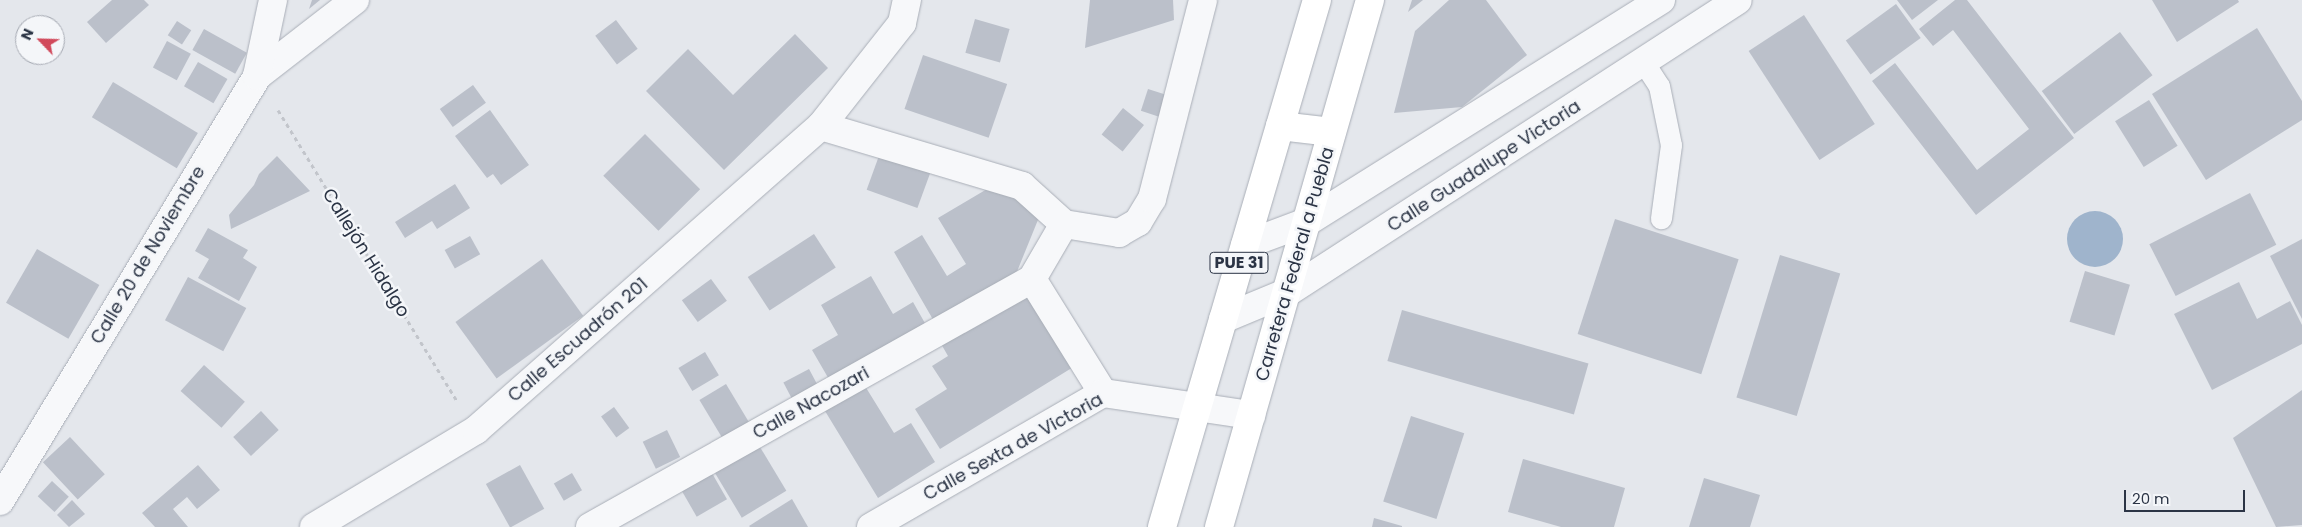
<!DOCTYPE html>
<html>
<head>
<meta charset="utf-8">
<style>
  body { margin:0 }
  #map { position:relative; width:2302px; height:527px; overflow:hidden; background:#e4e7ec; font-family:Poppins,sans-serif }
  div>[style] { position:absolute }
  [style*='--x'] { left:calc(var(--x)*1px); top:calc(var(--y)*1px); width:calc(var(--w)*1px); rotate:calc(var(--a)*1deg) }
  .water>* { inset:0; background:#9fb4cc }
  .round { border-radius:50% }
  .building>* { inset:0; background:#bbc0ca; transform-origin:0 0 }
  .path>* { height:3px; margin-top:-1.5px; transform-origin:0; background:repeating-linear-gradient(90deg,#c2c5cb 0 4px,transparent 0 8px) }
  .roads { filter:drop-shadow(0 0 1px #a9aeb7) drop-shadow(0 0 1px #a9aeb7) }
  .service>* { height:21px; margin:-10.5px; padding:0 10.5px; transform-origin:10.5px; border-radius:10.5px; background:#f7f8fa }
  .minor>* { height:28px; margin:-14px; padding:0 14px; transform-origin:14px; border-radius:14px; background:#f7f8fa }
  .primary>* { height:28px; margin:-14px; padding:0 14px; transform-origin:14px; border-radius:14px; background:#fff }
  span { translate:-50% -50%; white-space:nowrap; text-align:center; line-height:1.15; -webkit-text-stroke:5px #f4f6f9; paint-order:stroke }
  .shield-label span { padding:1px 4px; background:#f4f6f9; border:1px solid; border-radius:4px; -webkit-text-stroke-width:0 }
  .shield-label { font-size:16px; color:#2b3445; font-weight:700 }
  .street-label { font-size:18px; color:#2b3445 }
  .north { position:absolute; left:15px; top:15px; width:50px; height:50px; box-sizing:border-box; background:#f4f6f9; border:1px solid #a4a8b1; border-radius:50%; rotate:294deg; font-size:14px; font-weight:700; line-height:20px; text-align:center; color:#2b3445 }
  .north::after { content:''; display:block; margin:auto; width:18px; height:22px; background:#d1495b; clip-path:polygon(50% 0,100% 100%,50% 72%,0 100%) }
  .scale { position:absolute; left:2124px; top:490px; width:121px; height:22px; box-sizing:border-box; border:2px solid #2b3445; border-top:0; padding-left:6px; font-size:15px; line-height:18px; white-space:nowrap; color:#2b3445; -webkit-text-stroke:4px #f4f6f9; paint-order:stroke }
</style>
</head>
<body>
<div id="map">
  <div class="water">
    <div class="round" style="left:2067px;top:211px;width:56px;height:56px"></div>
  </div>
  <div class="building">
    <div style="clip-path:polygon(112px 0,144px 0,149px 5px,106px 43px,87px 22px)"></div>
    <div style="clip-path:polygon(312px 0,320px 0,309px 9px)"></div>
    <div style="clip-path:polygon(1090px 0,1173px 0,1174px 20px,1085px 48px)"></div>
    <div style="clip-path:polygon(1412px 0,1423px 0,1408px 12px)"></div>
    <div style="clip-path:polygon(1449px 0,1486px 0,1527px 55px,1462px 107px,1394px 113px,1415px 31px)"></div>
    <div style="clip-path:polygon(1897px 0,1938px 0,1912px 20px)"></div>
    <div style="clip-path:polygon(1955px 0,1967px 0,2074px 138px,1976px 215px,1872px 81px,1895px 63px,1977px 170px,2029px 129px,1953px 30px,1933px 46px,1919px 29px)"></div>
    <div style="clip-path:polygon(2152px 0,2238px 0,2239px 2px,2177px 42px)"></div>
    <div style="left:1896px;top:4px;width:42px;height:62px;rotate:54deg"></div>
    <div style="left:1804px;top:15px;width:130px;height:66px;rotate:57deg"></div>
    <div style="left:975px;top:19px;width:36px;height:35px;rotate:16deg"></div>
    <div style="left:616px;top:20px;width:36px;height:26px;rotate:53deg"></div>
    <div style="left:177px;top:21px;width:17px;height:17px;rotate:33deg"></div>
    <div style="clip-path:polygon(2257px 28px,2302px 101px,2302px 120px,2206px 180px,2152px 94px)"></div>
    <div style="left:204px;top:29px;width:49px;height:24px;rotate:29deg"></div>
    <div style="left:2120px;top:32px;width:54px;height:98px;rotate:53deg"></div>
    <div style="clip-path:polygon(795px 34px,828px 68px,724px 170px,646px 91px,688px 49px,733px 95px)"></div>
    <div style="left:167px;top:41px;width:27px;height:30px;rotate:28deg"></div>
    <div style="left:923px;top:55px;width:89px;height:57px;rotate:19deg"></div>
    <div style="left:198px;top:62px;width:34px;height:28px;rotate:30deg"></div>
    <div style="left:113px;top:82px;width:99px;height:41px;rotate:31deg"></div>
    <div style="left:473px;top:85px;width:22px;height:41px;rotate:54deg"></div>
    <div style="left:1148px;top:89px;width:19px;height:23px;rotate:18deg"></div>
    <div style="left:2149px;top:100px;width:54px;height:40px;rotate:58deg"></div>
    <div style="left:1123px;top:108px;width:27px;height:34px;rotate:39deg"></div>
    <div style="clip-path:polygon(490px 110px,529px 165px,501px 185px,493px 174px,487px 178px,455px 136px)"></div>
    <div style="left:645px;top:134px;width:78px;height:59px;rotate:45deg"></div>
    <div style="left:880px;top:153px;width:54px;height:39px;rotate:20deg"></div>
    <div style="clip-path:polygon(277px 156px,310px 191px,231px 229px,229px 215px,254px 185px,259px 174px)"></div>
    <div style="clip-path:polygon(1004px 179px,1042px 210px,1016px 274px,935px 323px,894px 252px,922px 235px,947px 276px,966px 264px,938px 218px)"></div>
    <div style="clip-path:polygon(455px 184px,470px 208px,437px 229px,432px 221px,405px 238px,395px 222px)"></div>
    <div style="left:2250px;top:193px;width:58px;height:113px;rotate:63deg"></div>
    <div style="left:1615px;top:219px;width:130px;height:121px;rotate:18deg"></div>
    <div style="clip-path:polygon(208px 228px,248px 250px,243px 258px,257px 267px,239px 301px,198px 278px,209px 259px,195px 251px)"></div>
    <div style="left:814px;top:234px;width:40px;height:79px;rotate:57deg"></div>
    <div style="left:470px;top:236px;width:21px;height:29px;rotate:61deg"></div>
    <div style="clip-path:polygon(2302px 239px,2302px 319px,2270px 256px)"></div>
    <div style="left:37px;top:249px;width:72px;height:62px;rotate:30deg"></div>
    <div style="left:1780px;top:255px;width:63px;height:149px;rotate:17deg"></div>
    <div style="left:542px;top:259px;width:70px;height:107px;rotate:54deg"></div>
    <div style="left:2085px;top:271px;width:47px;height:53px;rotate:17deg"></div>
    <div style="clip-path:polygon(871px 276px,893px 314px,913px 302px,926px 325px,830px 381px,812px 350px,838px 335px,821px 305px)"></div>
    <div style="left:188px;top:277px;width:66px;height:49px;rotate:28deg"></div>
    <div style="left:711px;top:279px;width:27px;height:36px;rotate:54deg"></div>
    <div style="clip-path:polygon(2239px 282px,2257px 319px,2290px 301px,2302px 325px,2302px 344px,2212px 390px,2174px 314px)"></div>
    <div style="clip-path:polygon(1029px 289px,1075px 366px,940px 449px,915px 409px,947px 389px,932px 366px,948px 356px,940px 342px)"></div>
    <div style="left:1402px;top:310px;width:194px;height:53px;rotate:16deg"></div>
    <div style="left:705px;top:352px;width:27px;height:31px;rotate:59deg"></div>
    <div style="left:204px;top:365px;width:55px;height:35px;rotate:42deg"></div>
    <div style="left:809px;top:369px;width:19px;height:29px;rotate:62deg"></div>
    <div style="left:726px;top:384px;width:47px;height:31px;rotate:59deg"></div>
    <div style="clip-path:polygon(865px 386px,894px 433px,911px 423px,935px 462px,878px 498px,825px 411px)"></div>
    <div style="clip-path:polygon(2302px 390px,2302px 525px,2276px 527px,2233px 438px)"></div>
    <div style="left:614px;top:407px;width:26px;height:16px;rotate:54deg"></div>
    <div style="left:261px;top:411px;width:26px;height:38px;rotate:47deg"></div>
    <div style="left:1411px;top:416px;width:56px;height:90px;rotate:18deg"></div>
    <div style="left:667px;top:430px;width:30px;height:27px;rotate:64deg"></div>
    <div style="left:70px;top:437px;width:51px;height:37px;rotate:47deg"></div>
    <div style="left:757px;top:442px;width:57px;height:52px;rotate:59deg"></div>
    <div style="clip-path:polygon(1523px 459px,1625px 488px,1614px 527px,1561px 527px,1508px 512px)"></div>
    <div style="clip-path:polygon(198px 465px,220px 490px,197px 509px,187px 497px,173px 509px,188px 527px,155px 527px,142px 513px)"></div>
    <div style="left:520px;top:465px;width:50px;height:39px;rotate:61deg"></div>
    <div style="left:709px;top:468px;width:36px;height:35px;rotate:60deg"></div>
    <div style="left:572px;top:473px;width:20px;height:21px;rotate:60deg"></div>
    <div style="clip-path:polygon(1704px 478px,1760px 495px,1750px 527px,1689px 527px)"></div>
    <div style="left:52px;top:481px;width:23px;height:21px;rotate:43deg"></div>
    <div style="clip-path:polygon(792px 499px,808px 527px,750px 527px,749px 526px)"></div>
    <div style="clip-path:polygon(72px 500px,85px 514px,69px 527px,57px 515px)"></div>
    <div style="clip-path:polygon(1374px 518px,1402px 526px,1402px 527px,1372px 527px)"></div>
  </div>
  <div class="path">
    <div style="--x:278;--y:110;--w:342;--a:58.4"></div>
  </div>
  <div class="roads">
    <div class="service">
      <div style="--x:1644;--y:63;--w:27;--a:57"></div>
      <div style="--x:1659;--y:86;--w:60;--a:78.5"></div>
      <div style="--x:1671;--y:145;--w:74;--a:97.8"></div>
    </div>
    <div class="minor">
      <div style="--x:257;--y:76;--w:124;--a:-37.8"></div>
      <div style="--x:821;--y:126;--w:210;--a:16.6"></div>
      <div style="--x:1022;--y:186;--w:57;--a:42.1"></div>
      <div style="--x:1064;--y:224;--w:64;--a:120.2"></div>
      <div style="--x:1032;--y:279;--w:134;--a:58.1"></div>
      <div style="--x:1064;--y:224;--w:56;--a:9.3"></div>
      <div style="--x:1119;--y:233;--w:22;--a:-30"></div>
      <div style="--x:1138;--y:222;--w:27;--a:-59"></div>
      <div style="--x:1152;--y:199;--w:205;--a:-75.6"></div>
      <div style="--x:1245;--y:245;--w:66;--a:-20.4"></div>
      <div style="--x:1307;--y:222;--w:418;--a:-32.1"></div>
      <div style="--x:1223;--y:319;--w:70;--a:-22.6"></div>
      <div style="--x:1288;--y:292;--w:536;--a:-32.98"></div>
      <div style="--x:0;--y:501;--w:497;--a:-58.8"></div>
      <div style="--x:257;--y:76;--w:78;--a:-78.1"></div>
      <div style="--x:314;--y:527;--w:189;--a:-30.9"></div>
      <div style="--x:476;--y:430;--w:460;--a:-41.4"></div>
      <div style="--x:821;--y:126;--w:131;--a:-51.8"></div>
      <div style="--x:902;--y:23;--w:24;--a:-78"></div>
      <div style="--x:590;--y:527;--w:507;--a:-29.3"></div>
      <div style="--x:871;--y:527;--w:268;--a:-30"></div>
      <div style="--x:1103;--y:393;--w:150;--a:8.5"></div>
    </div>
    <div class="primary">
      <div style="--x:1280;--y:126;--w:52;--a:6.6"></div>
      <div style="--x:1162;--y:527;--w:549;--a:-73.61"></div>
      <div style="--x:1219;--y:527;--w:548;--a:-74.01"></div>
    </div>
  </div>
  <div class="shield-label">
    <span style="left:1239px;top:263px">PUE 31</span>
  </div>
  <div class="street-label">
    <span style="left:1484px;top:166px;rotate:-33deg">Calle Guadalupe Victoria</span>
    <span style="left:366px;top:253px;rotate:58deg">Callejón Hidalgo</span>
    <span style="left:148px;top:255px;rotate:-59deg">Calle 20 de Noviembre</span>
    <span style="left:1295px;top:264px;rotate:-74deg">Carretera Federal a Puebla</span>
    <span style="left:578px;top:340px;rotate:-41deg">Calle Escuadrón 201</span>
    <span style="left:811px;top:403px;rotate:-29deg">Calle Nacozari</span>
    <span style="left:1013px;top:447px;rotate:-29deg">Calle Sexta de Victoria</span>
  </div>
  <div class="north">N</div>
  <div class="scale">20 m</div>
</div>
</body>
</html>
